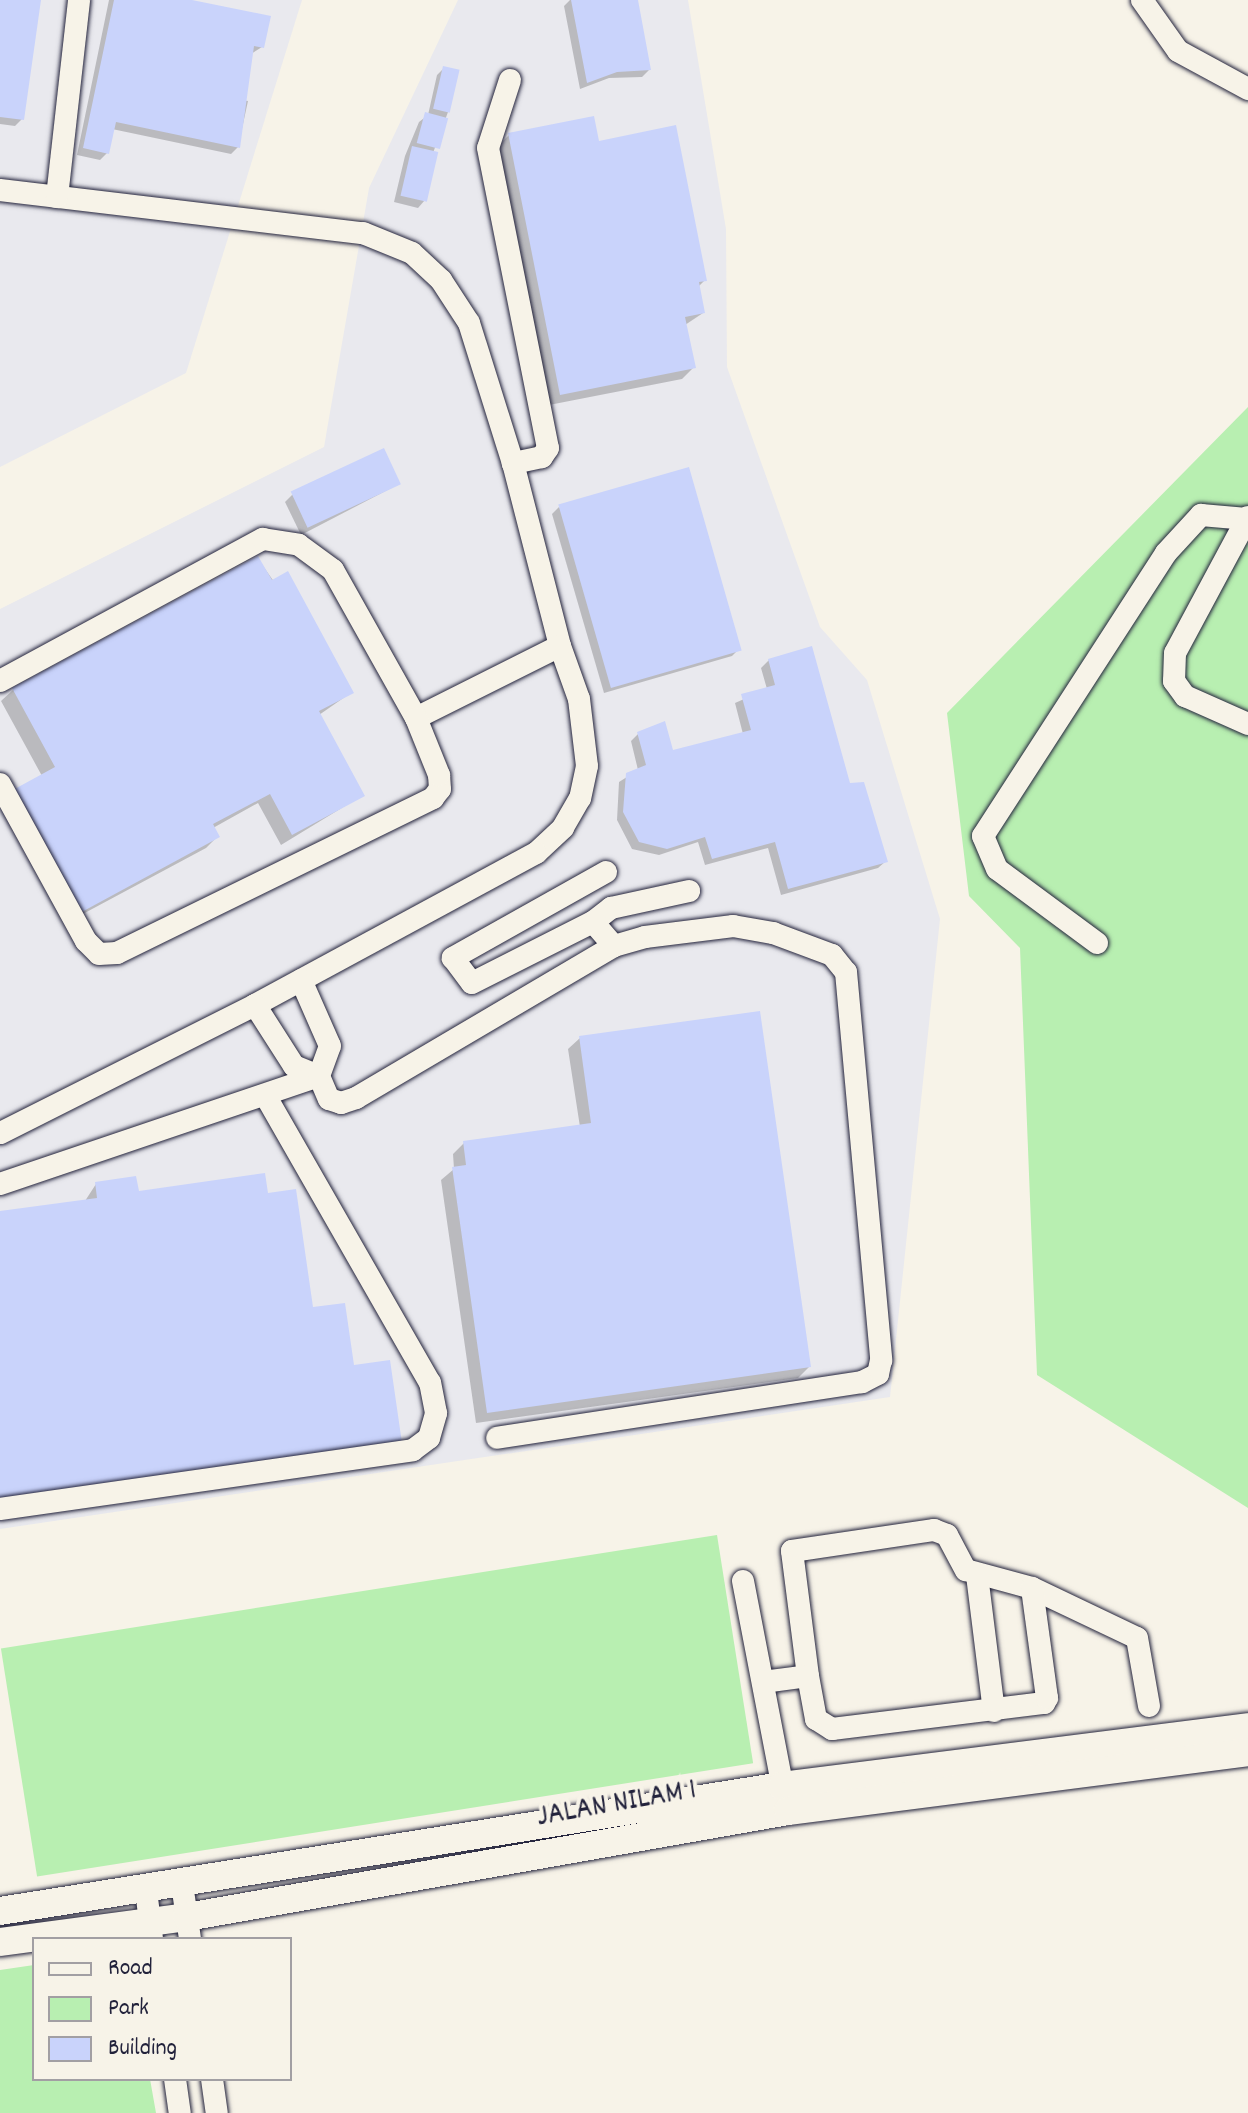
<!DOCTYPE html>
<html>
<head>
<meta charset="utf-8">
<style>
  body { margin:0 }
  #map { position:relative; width:1248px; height:2113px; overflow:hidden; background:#f7f3e8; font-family:Dekko,sans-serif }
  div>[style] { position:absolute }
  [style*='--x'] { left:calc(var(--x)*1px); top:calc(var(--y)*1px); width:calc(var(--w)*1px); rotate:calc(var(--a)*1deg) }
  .built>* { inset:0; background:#e9e9ee }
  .green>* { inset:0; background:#b8efb1; transform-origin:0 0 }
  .shadow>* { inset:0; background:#0003 }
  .building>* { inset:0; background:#c9d3fb; transform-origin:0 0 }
  .roads { filter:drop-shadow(0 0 2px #22223b) drop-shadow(0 0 2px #22223b) }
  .minor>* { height:22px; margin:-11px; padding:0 11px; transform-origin:11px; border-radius:11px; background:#f7f3e8 }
  .major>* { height:28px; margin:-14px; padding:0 14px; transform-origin:14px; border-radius:14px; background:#f7f3e8 }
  span { translate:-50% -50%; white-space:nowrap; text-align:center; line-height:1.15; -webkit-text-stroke:8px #f7f3e8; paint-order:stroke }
  .street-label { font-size:30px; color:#22223b }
  .legend { position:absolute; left:32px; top:1937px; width:260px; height:144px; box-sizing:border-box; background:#f7f3e8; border:2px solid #a29fa3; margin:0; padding:10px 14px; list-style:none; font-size:24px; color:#22223b }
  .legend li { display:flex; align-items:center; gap:16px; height:40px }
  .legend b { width:40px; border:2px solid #a29fa3 }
</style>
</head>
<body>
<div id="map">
  <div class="built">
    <div style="clip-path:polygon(0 0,302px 0,186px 373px,0 467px)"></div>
    <div style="clip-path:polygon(458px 0,688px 0,726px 229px,727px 367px,820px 627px,867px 680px,940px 919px,890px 1397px,0 1529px,0 609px,324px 447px,369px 188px)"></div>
  </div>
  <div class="green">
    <div style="clip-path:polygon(1248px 407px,1248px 1508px,1037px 1375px,1020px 948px,969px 896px,947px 713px)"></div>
    <div style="left:717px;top:1535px;width:231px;height:725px;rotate:81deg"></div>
    <div style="clip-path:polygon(34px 1965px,34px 2079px,150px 2079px,156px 2113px,0 2113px,0 1970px)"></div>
  </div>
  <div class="shadow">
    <div style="clip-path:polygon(0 0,39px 0,22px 119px,15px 126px,0 124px)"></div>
    <div style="clip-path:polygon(109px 0,182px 0,262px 47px,251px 54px,241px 100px,248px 101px,238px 147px,231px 154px,112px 129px,107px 153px,100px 160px,77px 155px)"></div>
    <div style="clip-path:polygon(570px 0,636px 0,649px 70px,642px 77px,609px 78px,580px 89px,564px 6px)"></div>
    <div style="clip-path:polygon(444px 68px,448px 112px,433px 153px,425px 200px,418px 208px,394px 202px,405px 156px,419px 122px,428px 115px,437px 75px)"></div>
    <div style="clip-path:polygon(509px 135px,598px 143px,705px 280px,698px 287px,703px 313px,685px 325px,694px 367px,682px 379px,549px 405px,497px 147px)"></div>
    <div style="clip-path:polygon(399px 484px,301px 535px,285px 502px,292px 495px)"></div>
    <div style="clip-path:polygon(559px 507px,739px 649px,732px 656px,604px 693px,552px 514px)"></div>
    <div style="clip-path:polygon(258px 559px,352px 692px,319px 715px,363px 795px,281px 845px,258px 803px,213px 828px,217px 837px,206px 848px,66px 923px,42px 776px,1px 701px,13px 690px)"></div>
    <div style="clip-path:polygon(769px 660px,848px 786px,886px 861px,878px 868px,781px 895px,768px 848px,705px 865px,698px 842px,659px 855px,632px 849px,617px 820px,619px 782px,638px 770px,631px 741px,638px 734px,672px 752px,743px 734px,735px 703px,767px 689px,761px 668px)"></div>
    <div style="clip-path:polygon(580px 1038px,809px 1367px,798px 1378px,476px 1423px,441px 1180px,454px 1169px,453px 1154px,464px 1143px,580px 1127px,568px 1049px)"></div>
    <div style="clip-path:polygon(96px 1184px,137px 1193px,266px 1195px,311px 1309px,400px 1442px,0 1213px,85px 1201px)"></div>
  </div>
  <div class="building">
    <div style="clip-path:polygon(0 0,41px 0,24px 120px,0 117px)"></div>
    <div style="clip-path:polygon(114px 0,192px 0,271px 16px,264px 48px,254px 46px,240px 148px,116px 122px,109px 154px,83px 148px)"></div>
    <div style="clip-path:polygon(571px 0,638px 0,651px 70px,617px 72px,587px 83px)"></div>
    <div style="left:443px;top:66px;width:17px;height:44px;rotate:13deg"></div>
    <div style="left:425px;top:112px;width:24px;height:32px;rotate:15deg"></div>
    <div style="clip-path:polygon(594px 116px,599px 141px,676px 125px,707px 281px,699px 282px,705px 313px,685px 317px,696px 368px,560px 395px,508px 133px)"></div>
    <div style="left:412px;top:146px;width:27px;height:51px;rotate:13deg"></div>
    <div style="left:384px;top:448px;width:40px;height:103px;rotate:65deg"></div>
    <div style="left:689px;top:467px;width:191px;height:136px;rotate:74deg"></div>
    <div style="clip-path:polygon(258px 556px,272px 580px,288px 571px,354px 693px,319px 711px,365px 796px,292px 835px,270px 794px,213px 824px,220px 837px,78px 914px,11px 791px,55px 767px,12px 688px)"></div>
    <div style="clip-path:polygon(812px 646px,850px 783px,864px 782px,888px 862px,788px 889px,775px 842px,712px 859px,705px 837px,667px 849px,639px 842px,623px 812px,626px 773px,646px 765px,637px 732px,665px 721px,673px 750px,751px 730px,741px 694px,775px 685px,768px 659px)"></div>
    <div style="clip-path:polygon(760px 1011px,811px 1367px,487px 1413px,452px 1167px,466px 1165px,463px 1141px,591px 1123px,579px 1036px)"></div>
    <div style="clip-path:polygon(265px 1173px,268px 1193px,296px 1189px,313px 1307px,345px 1303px,354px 1365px,390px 1360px,402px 1443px,0 1500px,0 1211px,97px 1198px,95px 1182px,136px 1176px,139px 1191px)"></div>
  </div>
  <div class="roads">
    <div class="minor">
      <div style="--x:1142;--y:0;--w:62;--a:54.8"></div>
      <div style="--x:1178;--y:51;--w:80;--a:28.5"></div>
      <div style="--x:510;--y:80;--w:71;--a:107.9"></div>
      <div style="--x:488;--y:148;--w:306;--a:78.7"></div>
      <div style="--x:548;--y:448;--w:11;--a:124"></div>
      <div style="--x:542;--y:457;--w:30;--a:168"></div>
      <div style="--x:0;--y:190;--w:366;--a:6.8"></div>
      <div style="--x:363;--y:233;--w:53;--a:22.2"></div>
      <div style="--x:412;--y:253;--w:40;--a:43"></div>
      <div style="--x:441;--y:280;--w:51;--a:56.9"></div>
      <div style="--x:469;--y:323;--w:147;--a:72.6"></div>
      <div style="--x:513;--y:463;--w:189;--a:75.6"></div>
      <div style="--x:560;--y:646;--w:56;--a:70.3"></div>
      <div style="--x:579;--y:699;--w:67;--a:83.2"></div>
      <div style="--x:587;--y:766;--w:33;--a:102"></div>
      <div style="--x:580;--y:798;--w:34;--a:120"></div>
      <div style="--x:563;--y:828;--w:37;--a:137"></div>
      <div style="--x:536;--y:853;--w:319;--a:151.6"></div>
      <div style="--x:255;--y:1005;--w:285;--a:153.3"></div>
      <div style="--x:57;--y:197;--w:198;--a:-83.6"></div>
      <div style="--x:1248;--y:517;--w:154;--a:118.2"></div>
      <div style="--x:1175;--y:653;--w:28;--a:92"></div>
      <div style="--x:1174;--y:681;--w:19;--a:54"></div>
      <div style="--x:1185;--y:696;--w:69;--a:24"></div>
      <div style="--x:0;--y:681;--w:299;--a:-28.4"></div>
      <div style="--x:263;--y:539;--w:36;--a:9"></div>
      <div style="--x:299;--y:545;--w:42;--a:36.3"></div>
      <div style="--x:333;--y:570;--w:170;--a:60.7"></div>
      <div style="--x:416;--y:718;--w:161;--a:-26.6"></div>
      <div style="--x:0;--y:784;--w:179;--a:61.3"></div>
      <div style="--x:86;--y:941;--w:18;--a:45"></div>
      <div style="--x:99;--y:954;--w:18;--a:-3"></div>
      <div style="--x:117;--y:953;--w:352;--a:-26.1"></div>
      <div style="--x:433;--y:798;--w:11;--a:-52"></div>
      <div style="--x:440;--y:789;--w:14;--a:-94"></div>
      <div style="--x:439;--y:775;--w:61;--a:-112"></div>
      <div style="--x:606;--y:872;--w:176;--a:150.7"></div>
      <div style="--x:453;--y:958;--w:31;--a:53"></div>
      <div style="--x:472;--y:983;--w:136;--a:-26.8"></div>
      <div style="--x:593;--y:922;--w:32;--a:49"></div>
      <div style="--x:593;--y:922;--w:23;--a:-38"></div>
      <div style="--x:611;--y:908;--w:80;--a:-12.3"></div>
      <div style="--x:1097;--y:943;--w:124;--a:-143.5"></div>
      <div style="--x:997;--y:869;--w:36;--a:-113"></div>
      <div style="--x:983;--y:836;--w:337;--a:-57.1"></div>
      <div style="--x:1166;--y:553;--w:52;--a:-47.4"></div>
      <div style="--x:1201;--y:515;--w:46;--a:5"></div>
      <div style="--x:255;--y:1005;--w:72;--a:57.4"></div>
      <div style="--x:294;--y:1066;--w:27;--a:22"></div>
      <div style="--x:319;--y:1076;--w:25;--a:67"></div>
      <div style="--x:329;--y:1099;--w:13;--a:18"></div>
      <div style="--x:341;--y:1103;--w:16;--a:-18"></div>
      <div style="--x:356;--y:1098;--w:299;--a:-30.5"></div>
      <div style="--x:614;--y:946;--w:32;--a:-16"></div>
      <div style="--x:645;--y:937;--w:89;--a:-7.1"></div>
      <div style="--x:733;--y:926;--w:41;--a:9.9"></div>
      <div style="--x:773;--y:933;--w:63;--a:20.4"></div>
      <div style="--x:832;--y:955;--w:22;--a:51"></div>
      <div style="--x:846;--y:972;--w:390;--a:84.8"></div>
      <div style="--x:881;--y:1360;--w:14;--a:102"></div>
      <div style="--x:878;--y:1374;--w:18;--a:153"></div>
      <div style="--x:862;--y:1382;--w:369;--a:171.3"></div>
      <div style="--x:0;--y:1184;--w:337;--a:-18.7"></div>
      <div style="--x:319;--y:1076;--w:32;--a:-70"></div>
      <div style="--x:330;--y:1046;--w:72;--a:-113.7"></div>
      <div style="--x:0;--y:1509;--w:417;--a:-8.1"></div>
      <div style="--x:413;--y:1450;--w:20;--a:-37"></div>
      <div style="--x:429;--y:1438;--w:26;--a:-74"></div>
      <div style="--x:436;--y:1413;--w:31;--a:-101"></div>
      <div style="--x:430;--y:1383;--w:330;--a:-119.8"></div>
      <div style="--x:977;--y:1575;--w:137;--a:82.9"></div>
      <div style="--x:743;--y:1581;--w:222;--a:79.1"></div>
      <div style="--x:808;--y:1676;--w:126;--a:-97.3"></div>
      <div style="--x:792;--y:1551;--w:144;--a:-8.4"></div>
      <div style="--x:934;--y:1530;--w:14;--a:21"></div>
      <div style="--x:947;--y:1535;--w:40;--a:62"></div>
      <div style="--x:966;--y:1570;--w:68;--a:15.3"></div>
      <div style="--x:1032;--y:1588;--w:116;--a:25.5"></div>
      <div style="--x:1137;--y:1638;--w:69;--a:80"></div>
      <div style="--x:763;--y:1682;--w:45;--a:-7.6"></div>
      <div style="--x:808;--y:1676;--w:44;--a:79.5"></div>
      <div style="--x:816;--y:1719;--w:19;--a:32"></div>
      <div style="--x:832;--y:1729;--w:214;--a:-7"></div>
      <div style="--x:1044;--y:1703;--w:6;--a:-59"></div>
      <div style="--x:1047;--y:1698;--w:111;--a:-97.8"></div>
      <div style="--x:182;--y:1884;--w:56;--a:81.7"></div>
      <div style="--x:146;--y:1890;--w:49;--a:83"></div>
      <div style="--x:175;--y:2079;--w:34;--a:82"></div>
      <div style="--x:212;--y:2079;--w:34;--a:82"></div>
    </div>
    <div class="major">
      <div style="--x:0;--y:1911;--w:792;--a:-9.08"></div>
      <div style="--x:782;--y:1786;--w:470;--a:-7.2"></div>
      <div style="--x:0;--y:1942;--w:189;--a:-7.6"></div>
      <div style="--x:187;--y:1917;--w:610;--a:-10"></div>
      <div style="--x:788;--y:1811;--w:464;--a:-7.3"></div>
    </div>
  </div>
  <div class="street-label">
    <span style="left:617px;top:1806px;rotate:-10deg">JALAN NILAM 1</span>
  </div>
  <ul class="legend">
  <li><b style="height:10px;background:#f7f3e8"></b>Road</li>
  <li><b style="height:22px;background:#b8efb1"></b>Park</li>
  <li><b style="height:22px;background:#c9d3fb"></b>Building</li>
  </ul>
</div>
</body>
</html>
